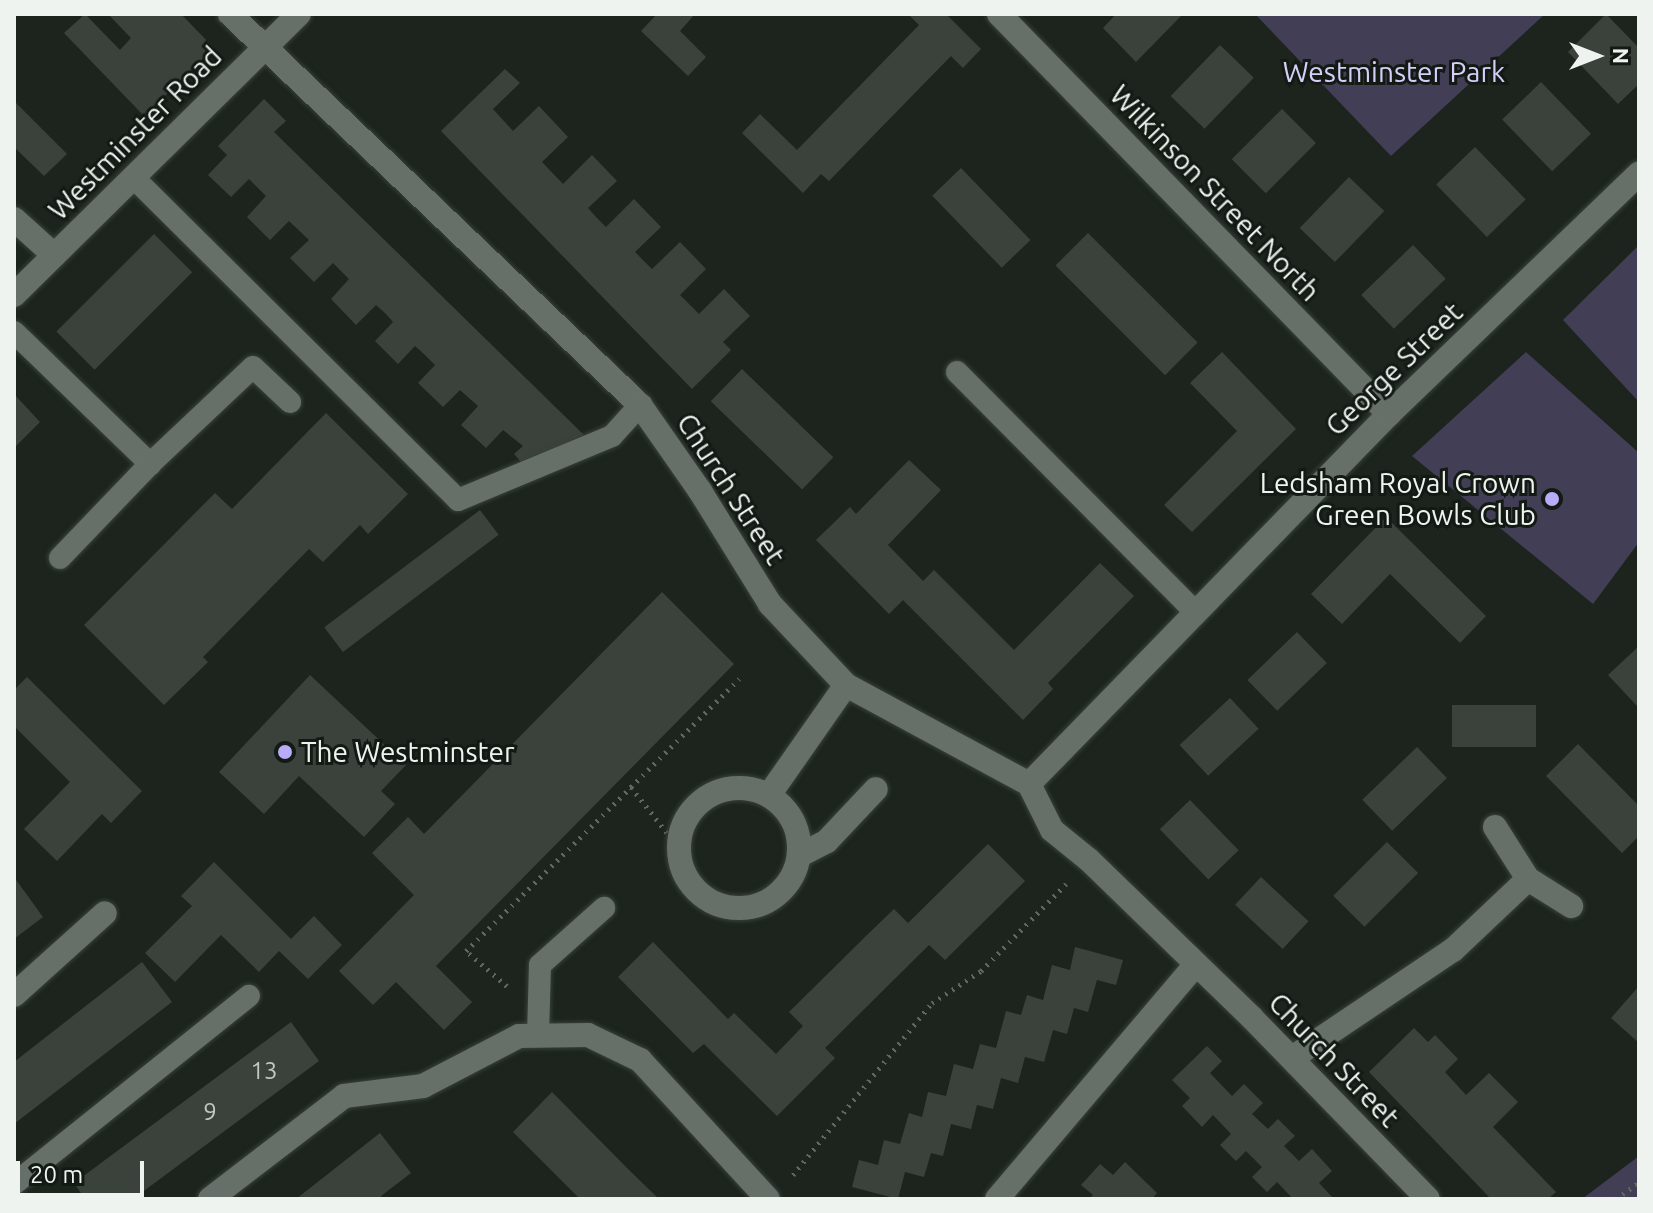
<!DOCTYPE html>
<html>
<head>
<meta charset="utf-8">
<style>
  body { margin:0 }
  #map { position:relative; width:1653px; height:1213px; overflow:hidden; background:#1c241d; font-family:Ubuntu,sans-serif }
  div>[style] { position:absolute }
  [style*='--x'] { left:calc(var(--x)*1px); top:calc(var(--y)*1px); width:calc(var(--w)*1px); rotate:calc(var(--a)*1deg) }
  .green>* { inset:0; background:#423e55 }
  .building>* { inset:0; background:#3b423b; transform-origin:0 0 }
  .path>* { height:5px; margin-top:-2.5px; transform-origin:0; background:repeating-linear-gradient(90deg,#606660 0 2px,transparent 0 8px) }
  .roads { filter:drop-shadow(0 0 2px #3a403a) drop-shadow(0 0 2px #3a403a) }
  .lane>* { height:22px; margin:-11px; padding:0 11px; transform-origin:11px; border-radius:11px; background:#677068 }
  .street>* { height:24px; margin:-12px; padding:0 12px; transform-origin:12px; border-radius:12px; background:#677068 }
  .street>.ring { margin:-12px; padding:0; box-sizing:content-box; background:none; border:24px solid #677068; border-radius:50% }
  .dots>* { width:22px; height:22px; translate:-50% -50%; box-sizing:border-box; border:4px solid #131a14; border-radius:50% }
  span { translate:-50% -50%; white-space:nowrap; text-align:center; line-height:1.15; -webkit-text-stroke:6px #131a14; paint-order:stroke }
  .number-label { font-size:24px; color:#c2c7c2 }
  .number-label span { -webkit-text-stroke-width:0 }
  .park-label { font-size:28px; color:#d4cef9 }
  .street-label { font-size:28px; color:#eff3ef }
  .poi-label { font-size:28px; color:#eff3ef }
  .right { translate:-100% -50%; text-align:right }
  .left { translate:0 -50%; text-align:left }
  .frame { position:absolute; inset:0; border:16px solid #eff3ef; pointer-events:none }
  .north { position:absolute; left:1557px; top:16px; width:80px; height:80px; -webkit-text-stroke:6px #131a14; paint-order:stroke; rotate:90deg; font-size:22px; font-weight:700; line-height:32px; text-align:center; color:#eff3ef }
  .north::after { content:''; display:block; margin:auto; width:28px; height:36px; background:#eff3ef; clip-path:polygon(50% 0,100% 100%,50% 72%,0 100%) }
  .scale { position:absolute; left:16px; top:1161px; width:128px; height:36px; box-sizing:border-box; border:4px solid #eff3ef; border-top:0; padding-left:10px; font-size:24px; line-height:28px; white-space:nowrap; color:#eff3ef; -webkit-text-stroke:6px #131a14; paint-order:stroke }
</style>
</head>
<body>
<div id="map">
  <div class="green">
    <div style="clip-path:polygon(1255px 14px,1545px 14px,1391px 156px)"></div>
    <div style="clip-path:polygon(1639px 245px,1639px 402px,1563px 320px)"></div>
    <div style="clip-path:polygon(1526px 352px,1639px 453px,1639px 542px,1593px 604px,1412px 456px)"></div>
    <div style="clip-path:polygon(1639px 1156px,1639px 1199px,1582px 1199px)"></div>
  </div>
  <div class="building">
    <div style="clip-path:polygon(85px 14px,120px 50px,131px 38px,108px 14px,181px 14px,214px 48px,144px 116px,64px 33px)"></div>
    <div style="clip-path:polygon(657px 14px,695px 14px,680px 31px,706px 57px,688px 76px,641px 31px)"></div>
    <div style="clip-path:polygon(908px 14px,946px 14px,981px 49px,963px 68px,951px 56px,829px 181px,821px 174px,803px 193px,742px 133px,760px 114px,797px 150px,919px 25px)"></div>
    <div style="clip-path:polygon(1116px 14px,1183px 14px,1136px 62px,1103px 28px)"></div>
    <div style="clip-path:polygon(1606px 14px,1639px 48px,1639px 84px,1618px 104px,1568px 52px)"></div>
    <div style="left:1220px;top:45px;width:47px;height:71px;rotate:44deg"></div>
    <div style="clip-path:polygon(505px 69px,520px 83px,493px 109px,513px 131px,539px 106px,568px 137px,542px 162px,563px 184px,592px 155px,617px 181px,588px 208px,597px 218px,606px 227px,634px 199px,661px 227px,635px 252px,652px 269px,680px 242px,706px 269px,680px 295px,699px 314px,724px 289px,750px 316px,723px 342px,731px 350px,692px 389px,441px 131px)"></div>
    <div style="left:1541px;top:82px;width:72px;height:54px;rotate:46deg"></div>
    <div style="clip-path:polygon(264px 99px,286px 121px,274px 132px,584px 435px,522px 463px,514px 454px,523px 446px,503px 430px,486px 448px,461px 425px,478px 406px,460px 390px,443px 407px,418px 383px,435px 365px,425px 355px,415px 346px,398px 364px,375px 341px,393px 322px,386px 314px,376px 305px,356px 325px,331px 299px,349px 279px,333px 263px,314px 282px,290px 258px,309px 240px,289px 221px,270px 240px,247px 217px,266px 196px,249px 179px,231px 197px,208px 175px,227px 155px,218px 146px)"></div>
    <div style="clip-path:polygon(14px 101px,67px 154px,44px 176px,14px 147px)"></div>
    <div style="left:1282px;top:109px;width:48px;height:71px;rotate:45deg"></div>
    <div style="left:1475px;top:147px;width:73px;height:54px;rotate:46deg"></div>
    <div style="left:961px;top:168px;width:100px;height:40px;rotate:46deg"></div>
    <div style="left:1349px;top:177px;width:49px;height:71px;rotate:44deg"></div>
    <div style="left:1088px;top:233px;width:155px;height:46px;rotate:45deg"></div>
    <div style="left:154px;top:234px;width:54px;height:138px;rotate:45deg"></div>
    <div style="left:1413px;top:245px;width:47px;height:72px;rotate:46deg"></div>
    <div style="clip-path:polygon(1222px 352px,1296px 429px,1192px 532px,1164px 505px,1237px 431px,1190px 383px)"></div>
    <div style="left:742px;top:369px;width:127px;height:45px;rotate:44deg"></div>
    <div style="clip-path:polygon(14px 394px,40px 422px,14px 448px)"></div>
    <div style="clip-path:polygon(326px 413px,408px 494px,368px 534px,360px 525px,323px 562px,309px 549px,203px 657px,208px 662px,164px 705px,84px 625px,215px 493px,232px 509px)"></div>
    <div style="clip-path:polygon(909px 460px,941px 490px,888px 545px,923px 581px,934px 570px,1014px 650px,1100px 563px,1134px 596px,1048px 683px,1053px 689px,1023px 720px,903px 600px,889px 614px,816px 540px,850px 507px,856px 514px)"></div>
    <div style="left:480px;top:510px;width:31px;height:195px;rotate:53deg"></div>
    <div style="clip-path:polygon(1386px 517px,1486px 616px,1460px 643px,1390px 574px,1342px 624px,1311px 594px)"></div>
    <div style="clip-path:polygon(662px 592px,734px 664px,436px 966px,472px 1002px,444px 1030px,396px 982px,373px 1005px,339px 971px,414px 895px,372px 853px,408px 817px,424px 834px)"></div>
    <div style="left:1297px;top:632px;width:43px;height:69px;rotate:46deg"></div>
    <div style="clip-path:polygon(1639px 646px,1639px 703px,1637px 706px,1608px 675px)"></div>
    <div style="clip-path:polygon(310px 675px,406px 765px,381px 791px,395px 804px,364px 837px,299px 776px,264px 814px,219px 772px)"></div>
    <div style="clip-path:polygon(27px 677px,142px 791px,111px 823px,102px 814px,57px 861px,24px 829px,70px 782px,14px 726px,14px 690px)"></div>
    <div style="left:1230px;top:698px;width:42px;height:69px;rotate:47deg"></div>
    <div style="left:1452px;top:705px;width:84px;height:42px"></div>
    <div style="clip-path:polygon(1578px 744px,1639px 806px,1639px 836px,1622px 853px,1546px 776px)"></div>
    <div style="left:1417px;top:747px;width:43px;height:76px;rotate:46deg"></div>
    <div style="left:1190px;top:800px;width:70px;height:42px;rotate:46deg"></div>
    <div style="left:1387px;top:842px;width:44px;height:76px;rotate:45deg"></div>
    <div style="clip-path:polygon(988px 844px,1025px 881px,945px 960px,929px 945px,825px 1048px,835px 1058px,777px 1116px,704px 1044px,693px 1053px,618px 977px,653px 942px,728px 1019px,734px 1013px,776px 1054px,803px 1026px,789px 1012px,867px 935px,894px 909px,908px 923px)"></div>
    <div style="clip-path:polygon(214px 862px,291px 939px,314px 916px,342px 945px,308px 979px,279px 951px,259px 972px,221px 935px,175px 982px,145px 953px,192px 906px,181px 896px)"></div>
    <div style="clip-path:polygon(14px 877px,43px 917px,14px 939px)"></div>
    <div style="left:1261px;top:877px;width:65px;height:38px;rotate:43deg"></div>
    <div style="clip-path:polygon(1075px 947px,1123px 960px,1116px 985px,1097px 980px,1088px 1012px,1074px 1008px,1067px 1034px,1053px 1030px,1044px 1062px,1025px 1057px,1018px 1083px,1001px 1078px,993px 1109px,977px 1105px,971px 1129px,951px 1124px,943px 1156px,931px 1153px,924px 1177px,905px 1172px,898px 1199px,852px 1187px,859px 1160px,878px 1165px,884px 1140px,900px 1144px,909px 1113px,922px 1117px,928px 1092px,946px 1096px,954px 1064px,973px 1069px,980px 1044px,996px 1048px,1006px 1011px,1021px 1015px,1027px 995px,1043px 1000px,1052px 965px,1070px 970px)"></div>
    <div style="clip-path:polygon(142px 962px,172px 1002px,14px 1124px,14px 1062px)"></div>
    <div style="clip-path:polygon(1639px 986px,1639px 1043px,1611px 1018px)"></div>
    <div style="clip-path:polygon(291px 1022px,319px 1061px,133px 1199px,85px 1199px,74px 1183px)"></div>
    <div style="clip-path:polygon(1414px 1028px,1428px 1042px,1435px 1035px,1458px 1059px,1445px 1072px,1466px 1095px,1489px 1073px,1518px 1102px,1493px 1127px,1556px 1192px,1548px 1199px,1491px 1199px,1369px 1072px)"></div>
    <div style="clip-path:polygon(1207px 1046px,1222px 1061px,1210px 1073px,1232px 1096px,1244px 1084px,1263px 1103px,1252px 1114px,1268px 1129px,1278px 1119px,1295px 1136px,1284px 1146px,1299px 1161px,1312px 1149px,1332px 1171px,1319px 1183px,1334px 1199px,1293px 1199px,1277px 1182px,1267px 1192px,1252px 1177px,1262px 1167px,1246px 1151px,1236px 1161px,1220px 1145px,1231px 1134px,1213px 1115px,1202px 1127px,1182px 1106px,1190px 1098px,1172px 1080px)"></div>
    <div style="clip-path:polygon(552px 1092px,629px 1170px,659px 1199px,580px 1199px,513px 1132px)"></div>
    <div style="clip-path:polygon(380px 1133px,411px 1173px,385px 1193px,378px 1199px,296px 1199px)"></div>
    <div style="clip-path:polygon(1125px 1162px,1157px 1193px,1152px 1199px,1089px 1199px,1093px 1195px,1081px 1185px,1100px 1164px,1113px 1175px)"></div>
  </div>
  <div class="path">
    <div style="--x:631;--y:787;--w:153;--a:-45"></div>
    <div style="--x:507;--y:986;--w:54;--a:-139.5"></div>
    <div style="--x:466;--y:951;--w:233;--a:-44.8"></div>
    <div style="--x:631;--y:787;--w:76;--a:51.9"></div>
    <div style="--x:793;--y:1175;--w:221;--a:-51.1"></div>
    <div style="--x:932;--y:1003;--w:59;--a:-33.1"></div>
    <div style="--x:981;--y:971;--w:122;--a:-45.7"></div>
    <div style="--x:1616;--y:1199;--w:29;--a:-36"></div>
  </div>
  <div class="roads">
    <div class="lane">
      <div style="--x:133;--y:177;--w:458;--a:44.8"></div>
      <div style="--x:458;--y:500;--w:167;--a:-22.6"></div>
      <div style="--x:612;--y:436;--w:42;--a:-47.9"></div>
      <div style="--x:14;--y:332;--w:190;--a:44.1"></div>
      <div style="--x:150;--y:464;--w:141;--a:-43.3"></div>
      <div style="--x:253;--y:367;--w:51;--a:43.4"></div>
      <div style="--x:957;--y:372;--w:337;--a:45.2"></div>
      <div style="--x:60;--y:558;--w:130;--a:-46.2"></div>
      <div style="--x:538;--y:1036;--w:71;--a:-88.4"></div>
      <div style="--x:540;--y:965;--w:86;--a:-41.7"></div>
      <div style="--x:14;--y:1184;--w:301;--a:-38.7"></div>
    </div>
    <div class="street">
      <div style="--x:230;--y:14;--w:567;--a:43.64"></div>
      <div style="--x:640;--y:405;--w:105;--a:55.1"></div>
      <div style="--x:700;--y:491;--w:133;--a:58.2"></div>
      <div style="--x:770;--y:604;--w:111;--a:46.8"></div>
      <div style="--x:846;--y:685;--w:208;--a:28.4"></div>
      <div style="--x:1029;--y:784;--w:51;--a:63.4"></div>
      <div style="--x:1052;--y:830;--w:48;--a:39"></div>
      <div style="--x:1089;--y:860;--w:227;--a:44.1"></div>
      <div style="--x:1252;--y:1018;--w:252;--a:45.8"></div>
      <div style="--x:999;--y:14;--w:559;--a:45.73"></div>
      <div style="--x:14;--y:219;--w:54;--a:42"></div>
      <div style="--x:14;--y:295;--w:400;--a:-44.6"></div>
      <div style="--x:1029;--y:784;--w:516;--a:-45.78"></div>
      <div style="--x:1389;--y:414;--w:347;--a:-43.9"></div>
      <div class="ring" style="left:679px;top:788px;width:96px;height:96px"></div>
      <div style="--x:769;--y:795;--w:134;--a:-55"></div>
      <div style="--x:1495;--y:827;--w:62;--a:57.6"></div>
      <div style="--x:1528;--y:879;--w:51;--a:32.1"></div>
      <div style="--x:800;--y:855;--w:30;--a:-27"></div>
      <div style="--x:827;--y:841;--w:71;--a:-46.7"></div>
      <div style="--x:14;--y:995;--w:122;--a:-42"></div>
      <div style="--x:1292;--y:1058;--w:194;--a:-33.9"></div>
      <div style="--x:1453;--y:950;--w:103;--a:-43.4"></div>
      <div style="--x:210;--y:1199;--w:169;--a:-37.5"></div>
      <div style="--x:344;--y:1096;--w:80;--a:-7.2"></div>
      <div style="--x:423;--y:1086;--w:108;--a:-27.5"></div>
      <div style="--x:519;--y:1036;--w:69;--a:-0.8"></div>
      <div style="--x:588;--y:1035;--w:58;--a:25.7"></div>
      <div style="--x:640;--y:1060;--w:189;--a:47.4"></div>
      <div style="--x:997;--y:1199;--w:308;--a:-49.7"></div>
    </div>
  </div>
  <div class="dots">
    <div style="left:1552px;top:499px;background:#b8abf7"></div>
    <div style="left:285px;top:752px;background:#b8abf7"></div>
  </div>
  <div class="number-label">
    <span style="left:264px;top:1071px">13</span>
    <span style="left:210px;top:1112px">9</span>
  </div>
  <div class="park-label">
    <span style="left:1394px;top:72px">Westminster Park</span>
  </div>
  <div class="street-label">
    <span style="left:135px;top:133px;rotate:-45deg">Westminster Road</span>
    <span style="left:1215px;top:193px;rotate:46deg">Wilkinson Street North</span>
    <span style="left:1394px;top:369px;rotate:-44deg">George Street</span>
    <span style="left:731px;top:489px;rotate:57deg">Church Street</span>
    <span style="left:1334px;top:1060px;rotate:46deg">Church Street</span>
  </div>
  <div class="poi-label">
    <span class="right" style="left:1536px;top:499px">Ledsham Royal Crown<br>Green Bowls Club</span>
    <span class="left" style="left:301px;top:752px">The Westminster</span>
  </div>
  <div class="frame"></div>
  <div class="north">N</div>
  <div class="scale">20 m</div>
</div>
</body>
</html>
